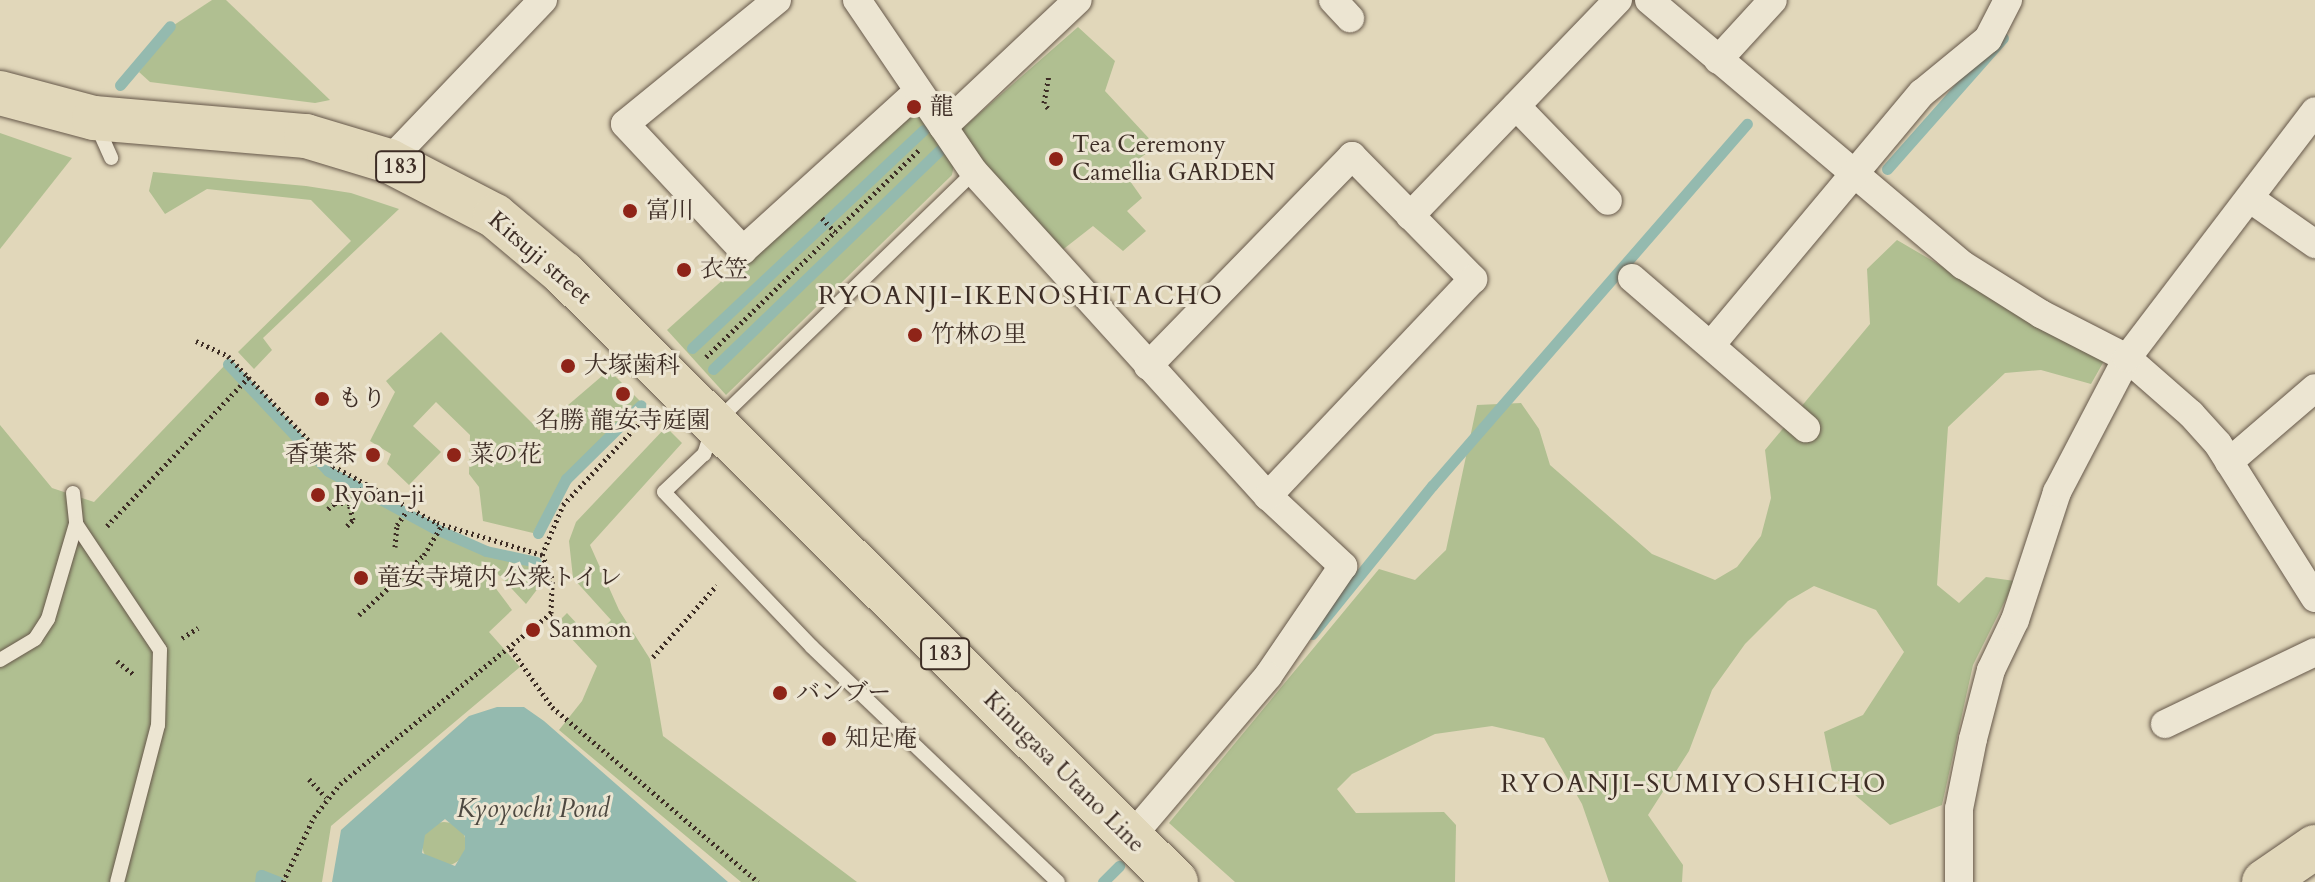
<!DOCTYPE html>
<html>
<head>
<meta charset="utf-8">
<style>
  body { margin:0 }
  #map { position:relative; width:2315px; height:882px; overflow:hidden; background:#e1d7ba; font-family:Cardo,"Noto Serif JP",serif }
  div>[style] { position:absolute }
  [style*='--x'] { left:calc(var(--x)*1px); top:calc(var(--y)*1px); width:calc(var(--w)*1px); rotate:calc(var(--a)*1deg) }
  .green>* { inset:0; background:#b0bf91 }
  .round { border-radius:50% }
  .water>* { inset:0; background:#94baaf }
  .stream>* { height:11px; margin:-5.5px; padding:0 5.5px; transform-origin:5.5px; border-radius:5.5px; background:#94baaf }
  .path>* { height:5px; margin-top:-2.5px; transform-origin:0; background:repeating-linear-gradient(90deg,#3d2d25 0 2px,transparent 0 6px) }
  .roads { filter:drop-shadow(0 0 2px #66584a) drop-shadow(0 0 2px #66584a) }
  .lane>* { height:14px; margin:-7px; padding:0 7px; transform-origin:7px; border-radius:7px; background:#ece5d2 }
  .street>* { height:28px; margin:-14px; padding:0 14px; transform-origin:14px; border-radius:14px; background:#ece5d2 }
  .primary>* { height:44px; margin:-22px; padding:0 22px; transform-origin:22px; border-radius:22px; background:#e1d7ba }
  .dots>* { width:22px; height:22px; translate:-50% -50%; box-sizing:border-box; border:4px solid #ece5d2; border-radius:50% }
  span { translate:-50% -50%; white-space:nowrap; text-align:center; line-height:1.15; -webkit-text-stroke:6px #ece5d2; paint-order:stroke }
  .shield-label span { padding:2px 6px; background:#ece5d2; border:2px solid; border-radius:6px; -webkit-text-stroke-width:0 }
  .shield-label { font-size:22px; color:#3d2d25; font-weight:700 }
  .poi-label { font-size:24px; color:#3d2d25 }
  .left { translate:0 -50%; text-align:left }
  .right { translate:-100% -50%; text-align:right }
  .street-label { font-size:24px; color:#3d2d25 }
  .neighbourhood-label { font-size:26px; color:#3d2d25; letter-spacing:2px }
  .water-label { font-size:26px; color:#4e4941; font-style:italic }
</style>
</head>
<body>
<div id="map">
  <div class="green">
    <div style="clip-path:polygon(212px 0,226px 0,330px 100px,315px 103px,150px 82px,139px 72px,174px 25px)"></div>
    <div style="clip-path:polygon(1078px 27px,1115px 61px,1105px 91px,1156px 146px,1139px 159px,1143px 170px,1130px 181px,1142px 198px,1127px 211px,1146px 231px,1123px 251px,1093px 226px,1061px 251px,957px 133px)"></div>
    <div style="clip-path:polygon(914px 108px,954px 165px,952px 175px,726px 395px,667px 330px)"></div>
    <div style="clip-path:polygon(0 133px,72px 158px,0 249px)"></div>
    <div style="clip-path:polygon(153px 172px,306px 186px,351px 193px,399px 209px,263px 338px,272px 350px,254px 369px,238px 352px,351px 241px,311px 200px,207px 189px,165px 214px,149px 191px)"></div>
    <div style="clip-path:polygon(1897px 240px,2104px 361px,2091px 384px,2041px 370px,2005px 373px,1948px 427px,1937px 585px,1959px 603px,1986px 577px,2015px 581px,1973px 665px,1942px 805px,1890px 825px,1833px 776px,1824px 732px,1863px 715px,1904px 652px,1876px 610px,1814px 586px,1788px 601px,1745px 644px,1712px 690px,1689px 751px,1648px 815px,1683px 865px,1682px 882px,1609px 882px,1582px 804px,1544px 738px,1492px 726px,1435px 734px,1352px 774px,1337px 789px,1356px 813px,1444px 812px,1456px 825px,1455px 882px,1235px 882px,1169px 823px,1379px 569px,1415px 580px,1446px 550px,1477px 405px,1521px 403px,1539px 429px,1550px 465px,1652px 554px,1715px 580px,1737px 567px,1761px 536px,1771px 498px,1765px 450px,1870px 324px,1867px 269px)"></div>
    <div style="clip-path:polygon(441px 332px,539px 430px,609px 370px,640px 401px,563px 477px,533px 533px,483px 521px,479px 487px,469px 474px,470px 435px,436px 402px,413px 426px,441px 452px,409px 485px,387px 464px,391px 454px,370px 441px,395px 392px,386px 381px)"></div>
    <div style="clip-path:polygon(226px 364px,326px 475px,432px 530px,502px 559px,537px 564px,542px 583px,526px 604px,495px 571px,488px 578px,512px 610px,489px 632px,520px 667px,331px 826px,322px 882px,0 882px,0 425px,52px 488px,94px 502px)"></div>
    <div style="clip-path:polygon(666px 427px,682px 443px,590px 545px,619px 610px,650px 659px,663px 736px,857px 882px,741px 882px,559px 730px,582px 701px,597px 666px,557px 623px,567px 613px,592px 640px,611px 620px,573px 578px,569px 541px,576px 522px)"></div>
    <div class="round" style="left:422px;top:822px;width:44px;height:44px"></div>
  </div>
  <div class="water">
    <div style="clip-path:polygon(evenodd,497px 707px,524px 707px,544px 721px,728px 882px,332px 882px,341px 830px,469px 716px,497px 707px,445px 819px,465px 836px,465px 849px,455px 866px,422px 853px,425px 835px,445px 819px)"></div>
  </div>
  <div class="stream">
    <div style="--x:120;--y:85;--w:77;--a:-49.7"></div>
    <div style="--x:1887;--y:169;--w:175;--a:-48.5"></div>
    <div style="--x:692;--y:348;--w:318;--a:-43.3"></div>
    <div style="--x:228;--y:364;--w:146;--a:46.9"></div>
    <div style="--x:328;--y:471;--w:120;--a:28.3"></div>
    <div style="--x:434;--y:528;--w:57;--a:23.9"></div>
    <div style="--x:486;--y:551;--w:51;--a:12.4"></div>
    <div style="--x:713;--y:369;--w:315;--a:-44"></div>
    <div style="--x:538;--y:533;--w:61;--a:-62.6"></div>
    <div style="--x:566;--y:479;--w:105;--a:-44.6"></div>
    <div style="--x:1312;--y:634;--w:191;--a:-51"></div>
    <div style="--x:1432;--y:486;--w:480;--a:-49"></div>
    <div style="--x:260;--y:882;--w:7;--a:-82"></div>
    <div style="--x:261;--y:875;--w:19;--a:21"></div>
    <div style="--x:1103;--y:882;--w:23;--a:-45"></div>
  </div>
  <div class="path">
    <div style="--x:1048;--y:108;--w:6;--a:-129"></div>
    <div style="--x:1044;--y:103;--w:29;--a:-80"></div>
    <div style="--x:822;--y:218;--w:19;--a:47"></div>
    <div style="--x:196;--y:341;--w:35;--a:25"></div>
    <div style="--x:228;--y:356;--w:152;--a:46.3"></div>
    <div style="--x:333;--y:466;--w:119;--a:28.7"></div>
    <div style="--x:437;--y:523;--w:110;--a:16.9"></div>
    <div style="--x:542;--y:555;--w:54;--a:-67.2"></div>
    <div style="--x:563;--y:505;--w:125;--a:-47"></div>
    <div style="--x:706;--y:357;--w:297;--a:-44.2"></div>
    <div style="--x:328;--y:509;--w:9;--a:-41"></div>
    <div style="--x:335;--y:503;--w:14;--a:0"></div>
    <div style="--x:349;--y:503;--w:26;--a:-47"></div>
    <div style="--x:107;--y:526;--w:206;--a:-46.4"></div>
    <div style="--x:347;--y:526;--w:8;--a:-45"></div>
    <div style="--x:353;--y:520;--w:17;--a:-103"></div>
    <div style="--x:395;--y:547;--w:22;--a:-85"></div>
    <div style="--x:397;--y:525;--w:21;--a:-55"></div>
    <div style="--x:359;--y:615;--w:88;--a:-42.7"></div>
    <div style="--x:424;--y:555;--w:35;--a:-59"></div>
    <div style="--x:182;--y:638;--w:19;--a:-32"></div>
    <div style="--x:511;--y:649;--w:71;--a:54.7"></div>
    <div style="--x:552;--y:707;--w:270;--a:40.3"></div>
    <div style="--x:653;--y:657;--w:96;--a:-48.4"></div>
    <div style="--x:117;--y:661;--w:22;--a:39"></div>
    <div style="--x:309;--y:779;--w:25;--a:47"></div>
    <div style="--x:283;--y:882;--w:72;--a:-64.5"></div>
    <div style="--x:314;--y:817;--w:42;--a:-51.8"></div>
    <div style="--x:340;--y:784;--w:272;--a:-39"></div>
    <div style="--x:551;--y:613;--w:35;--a:-88"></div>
    <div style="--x:552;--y:578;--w:25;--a:-113"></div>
  </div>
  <div class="roads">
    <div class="lane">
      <div style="--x:97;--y:126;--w:35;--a:66"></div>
      <div style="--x:974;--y:172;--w:362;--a:135.9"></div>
      <div style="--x:714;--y:424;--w:32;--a:108"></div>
      <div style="--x:704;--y:454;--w:55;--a:136.5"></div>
      <div style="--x:664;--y:492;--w:214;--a:46.3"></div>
      <div style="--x:812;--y:647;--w:340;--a:43.7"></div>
      <div style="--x:73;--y:493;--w:31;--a:84"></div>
      <div style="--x:76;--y:524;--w:151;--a:56.3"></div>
      <div style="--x:160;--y:650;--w:75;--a:91.5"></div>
      <div style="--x:158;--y:725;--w:162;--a:104.6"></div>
      <div style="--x:0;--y:660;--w:41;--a:-31"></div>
      <div style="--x:35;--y:639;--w:24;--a:-57"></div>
      <div style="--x:48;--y:619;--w:99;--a:-73.6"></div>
    </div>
    <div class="street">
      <div style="--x:777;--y:0;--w:196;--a:140.8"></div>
      <div style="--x:625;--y:124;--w:173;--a:46.9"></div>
      <div style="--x:743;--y:250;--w:235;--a:-42.2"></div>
      <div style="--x:857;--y:0;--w:208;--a:55.8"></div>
      <div style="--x:974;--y:172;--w:438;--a:47.8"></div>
      <div style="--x:1268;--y:496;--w:103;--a:43"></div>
      <div style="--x:1343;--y:566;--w:133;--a:124.3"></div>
      <div style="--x:1268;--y:676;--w:213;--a:130.4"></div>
      <div style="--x:1333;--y:0;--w:25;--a:47"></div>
      <div style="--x:1649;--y:0;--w:411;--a:40.2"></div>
      <div style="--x:1963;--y:265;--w:92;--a:32.1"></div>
      <div style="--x:2041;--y:314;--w:97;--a:27.1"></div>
      <div style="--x:2127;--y:358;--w:85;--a:41.2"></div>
      <div style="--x:2191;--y:414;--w:40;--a:48"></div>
      <div style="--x:2218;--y:444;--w:182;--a:57.8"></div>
      <div style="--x:1718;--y:60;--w:81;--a:-47.5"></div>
      <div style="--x:1516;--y:106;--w:132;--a:45.9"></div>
      <div style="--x:943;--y:127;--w:185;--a:-43.3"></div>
      <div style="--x:389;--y:161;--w:223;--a:-46.3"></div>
      <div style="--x:2252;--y:200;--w:77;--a:34.9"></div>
      <div style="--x:1410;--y:216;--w:300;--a:-46.1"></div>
      <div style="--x:1632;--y:278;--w:230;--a:40.8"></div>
      <div style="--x:1711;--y:345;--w:329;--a:-50.1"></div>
      <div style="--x:1922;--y:93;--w:85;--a:-39.3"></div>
      <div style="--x:1988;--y:39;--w:44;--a:-62.9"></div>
      <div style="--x:1148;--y:366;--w:293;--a:-45.8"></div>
      <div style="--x:1352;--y:156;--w:173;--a:45.5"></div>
      <div style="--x:1473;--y:279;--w:299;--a:133.4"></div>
      <div style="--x:2229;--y:462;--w:113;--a:-40.7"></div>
      <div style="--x:2165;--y:724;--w:166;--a:-25.6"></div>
      <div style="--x:1959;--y:882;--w:73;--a:-90"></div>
      <div style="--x:1959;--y:809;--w:71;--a:-78.7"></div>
      <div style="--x:1973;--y:739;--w:71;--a:-75.4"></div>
      <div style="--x:1991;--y:670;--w:55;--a:-64.4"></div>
      <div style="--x:2015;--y:620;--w:135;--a:-71.8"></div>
      <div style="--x:2057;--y:492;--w:151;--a:-62.4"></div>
      <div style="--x:2127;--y:358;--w:310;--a:-52.7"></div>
    </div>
    <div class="primary">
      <div style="--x:0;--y:93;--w:97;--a:14.9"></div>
      <div style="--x:94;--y:118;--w:213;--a:4.9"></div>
      <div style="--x:306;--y:136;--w:87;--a:16.8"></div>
      <div style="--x:389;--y:161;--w:119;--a:27.4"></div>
      <div style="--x:495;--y:216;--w:89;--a:40"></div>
      <div style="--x:563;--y:273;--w:864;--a:44.81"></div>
      <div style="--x:2264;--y:882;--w:62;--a:-34.5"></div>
    </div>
  </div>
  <div class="dots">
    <div style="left:914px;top:107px;background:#8f2418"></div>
    <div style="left:1056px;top:159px;background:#8f2418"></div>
    <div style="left:630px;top:211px;background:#8f2418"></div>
    <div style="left:684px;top:270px;background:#8f2418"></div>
    <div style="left:915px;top:335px;background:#8f2418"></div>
    <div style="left:568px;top:366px;background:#8f2418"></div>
    <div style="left:623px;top:394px;background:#8f2418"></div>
    <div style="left:322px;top:399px;background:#8f2418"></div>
    <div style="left:373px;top:455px;background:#8f2418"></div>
    <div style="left:454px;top:455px;background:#8f2418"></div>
    <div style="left:318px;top:495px;background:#8f2418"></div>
    <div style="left:361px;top:578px;background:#8f2418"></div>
    <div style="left:533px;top:630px;background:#8f2418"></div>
    <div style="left:780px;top:693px;background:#8f2418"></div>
    <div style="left:829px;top:739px;background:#8f2418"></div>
  </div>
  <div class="shield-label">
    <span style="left:400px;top:167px">183</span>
    <span style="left:945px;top:654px">183</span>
  </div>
  <div class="poi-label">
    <span class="left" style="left:930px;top:107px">龍</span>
    <span class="left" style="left:1072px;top:159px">Tea Ceremony<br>Camellia GARDEN</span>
    <span class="left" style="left:646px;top:211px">富川</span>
    <span class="left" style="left:700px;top:270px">衣笠</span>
    <span class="left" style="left:931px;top:335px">竹林の里</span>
    <span class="left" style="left:584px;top:366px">大塚歯科</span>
    <span class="left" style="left:338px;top:399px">もり</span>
    <span style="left:623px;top:421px">名勝 龍安寺庭園</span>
    <span class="right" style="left:357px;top:455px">香葉茶</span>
    <span class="left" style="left:470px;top:455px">菜の花</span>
    <span class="left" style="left:334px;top:495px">Ryōan-ji</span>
    <span class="left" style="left:377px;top:578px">竜安寺境内 公衆トイレ</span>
    <span class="left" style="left:549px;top:630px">Sanmon</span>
    <span class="left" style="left:796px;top:693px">バンブー</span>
    <span class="left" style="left:845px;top:739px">知足庵</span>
  </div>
  <div class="street-label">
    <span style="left:540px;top:258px;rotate:41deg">Kitsuji street</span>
    <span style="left:1064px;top:772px;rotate:45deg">Kinugasa Utano Line</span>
  </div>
  <div class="neighbourhood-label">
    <span style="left:1021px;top:296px">RYOANJI-IKENOSHITACHO</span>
    <span style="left:1694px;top:784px">RYOANJI-SUMIYOSHICHO</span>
  </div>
  <div class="water-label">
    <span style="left:533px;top:809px">Kyoyochi Pond</span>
  </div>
</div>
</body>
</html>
